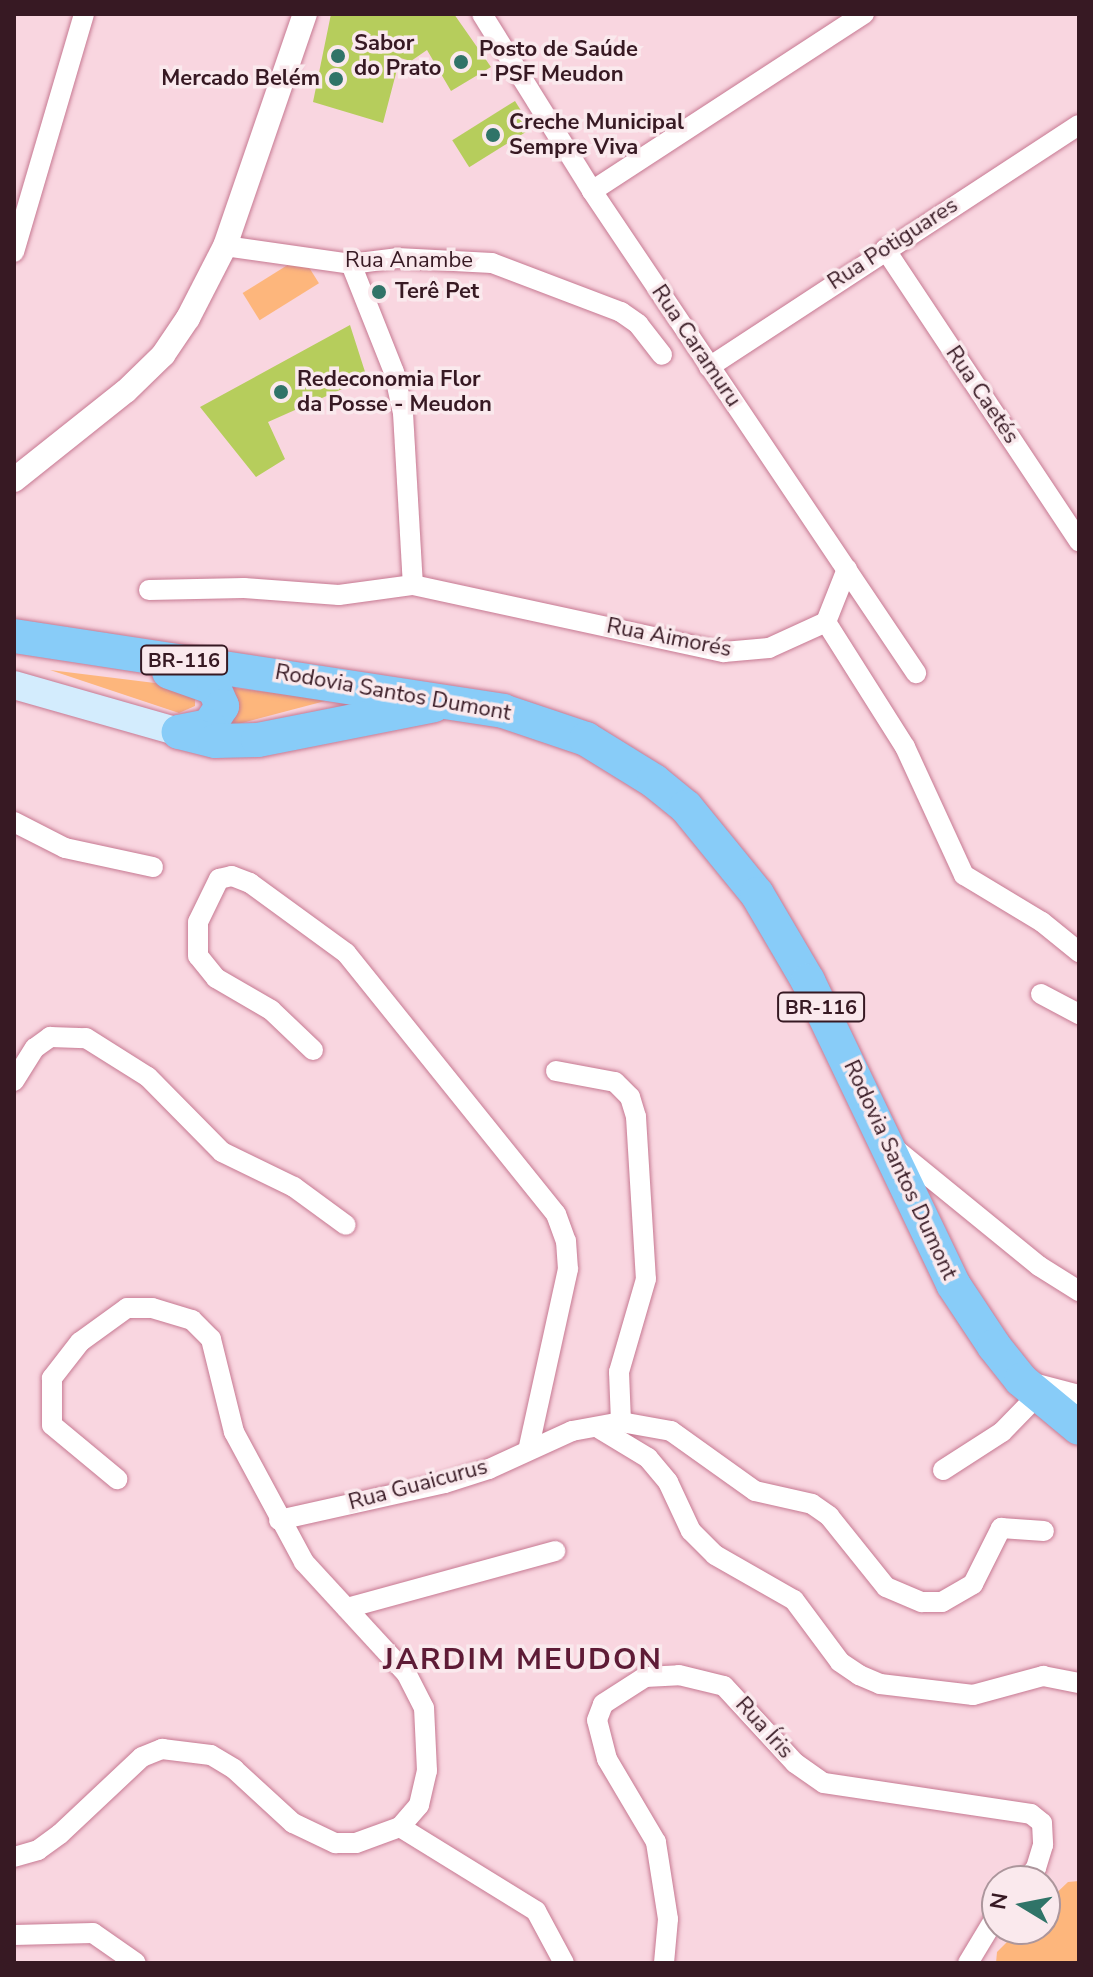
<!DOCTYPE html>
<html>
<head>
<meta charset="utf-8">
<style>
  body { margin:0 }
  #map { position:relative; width:1093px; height:1977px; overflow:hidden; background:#f9d6e0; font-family:"Nunito Sans",sans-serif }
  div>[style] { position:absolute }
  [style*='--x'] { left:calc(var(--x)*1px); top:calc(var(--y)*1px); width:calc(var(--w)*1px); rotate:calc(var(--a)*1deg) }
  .green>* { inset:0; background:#fdb67c; transform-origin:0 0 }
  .building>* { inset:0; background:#b6cd5c; transform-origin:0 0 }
  .roads { filter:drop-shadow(0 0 2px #c67992) drop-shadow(0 0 2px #c67992) }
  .minor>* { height:20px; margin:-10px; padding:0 10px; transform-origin:10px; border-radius:10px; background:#fff }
  .tertiary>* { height:24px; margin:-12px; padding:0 12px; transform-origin:12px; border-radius:12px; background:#fff }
  .secondary>* { height:28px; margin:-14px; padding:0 14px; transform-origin:14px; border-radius:14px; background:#d3ecfd }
  .trunk>* { height:34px; margin:-17px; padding:0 17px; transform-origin:17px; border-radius:17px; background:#88ccf8 }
  .dots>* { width:22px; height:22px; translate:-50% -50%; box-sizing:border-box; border:4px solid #fae9ed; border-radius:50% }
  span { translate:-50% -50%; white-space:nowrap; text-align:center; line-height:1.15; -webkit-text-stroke:7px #fae9ed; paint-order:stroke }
  .shield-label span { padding:2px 6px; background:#fae9ed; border:2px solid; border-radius:6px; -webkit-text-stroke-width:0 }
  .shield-label { font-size:20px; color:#371923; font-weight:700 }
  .poi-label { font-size:22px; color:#371923; font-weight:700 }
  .left { translate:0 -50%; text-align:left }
  .right { translate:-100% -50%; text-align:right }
  .street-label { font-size:22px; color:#371923 }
  .district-label { font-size:30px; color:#5e1b36; font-weight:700; letter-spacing:2px }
  .frame { position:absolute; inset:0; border:16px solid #371923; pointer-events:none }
  .north { position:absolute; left:981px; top:1865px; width:80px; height:80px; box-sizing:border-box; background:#fae9ed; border:2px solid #ac969c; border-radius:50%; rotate:280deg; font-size:22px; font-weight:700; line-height:32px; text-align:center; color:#371923 }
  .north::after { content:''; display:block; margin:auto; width:28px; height:36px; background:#307468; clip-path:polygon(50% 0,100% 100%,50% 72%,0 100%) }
</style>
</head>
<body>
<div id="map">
  <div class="green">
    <div style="left:302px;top:256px;width:32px;height:70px;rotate:58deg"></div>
    <div style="clip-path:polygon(50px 670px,179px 686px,195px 696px,195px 706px,179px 713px)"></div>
    <div style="clip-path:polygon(227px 687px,329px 700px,223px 728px)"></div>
    <div style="clip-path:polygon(1079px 1881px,1079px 1963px,996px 1963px,997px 1952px,1020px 1929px,1045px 1929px,1045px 1904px,1068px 1882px)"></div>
  </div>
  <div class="building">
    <div style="clip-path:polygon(331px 14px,454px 14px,491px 67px,451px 91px,427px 50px,411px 61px,400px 58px,383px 123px,313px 102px)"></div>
    <div style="left:515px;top:101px;width:32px;height:74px;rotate:58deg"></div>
    <div style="clip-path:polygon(350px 325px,367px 378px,268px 422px,285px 459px,256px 477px,200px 407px)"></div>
  </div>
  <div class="roads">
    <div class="minor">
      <div style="--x:482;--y:14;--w:208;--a:58.1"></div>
      <div style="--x:592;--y:191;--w:581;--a:56.09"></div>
      <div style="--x:592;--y:191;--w:325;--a:-33.1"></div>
      <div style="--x:225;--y:246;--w:127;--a:8.1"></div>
      <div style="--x:351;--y:264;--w:46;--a:-7.4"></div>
      <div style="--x:397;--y:258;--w:95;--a:3"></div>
      <div style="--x:492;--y:263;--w:138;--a:20.8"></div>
      <div style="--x:621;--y:312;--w:21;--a:35"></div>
      <div style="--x:638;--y:324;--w:39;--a:52"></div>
      <div style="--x:885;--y:249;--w:351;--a:56.4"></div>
      <div style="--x:14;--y:252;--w:248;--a:-73.6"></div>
      <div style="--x:351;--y:264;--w:116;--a:68.3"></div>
      <div style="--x:394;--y:372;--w:42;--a:77.6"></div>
      <div style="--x:403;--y:413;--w:172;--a:86.7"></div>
      <div style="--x:413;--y:585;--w:318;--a:12.2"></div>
      <div style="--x:724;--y:652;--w:45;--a:-5.1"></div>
      <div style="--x:769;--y:648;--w:63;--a:-24.5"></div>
      <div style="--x:826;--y:622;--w:148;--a:57.7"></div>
      <div style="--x:905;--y:747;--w:141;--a:65.3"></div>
      <div style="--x:964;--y:875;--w:91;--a:31.1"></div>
      <div style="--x:1042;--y:922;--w:48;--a:39"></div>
      <div style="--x:709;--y:367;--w:442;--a:-33.2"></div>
      <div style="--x:149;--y:590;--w:95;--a:-1.2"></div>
      <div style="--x:244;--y:588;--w:95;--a:4.2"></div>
      <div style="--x:339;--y:595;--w:75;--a:-7.7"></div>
      <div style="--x:826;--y:622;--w:57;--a:-68.4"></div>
      <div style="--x:14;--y:822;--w:57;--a:27"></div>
      <div style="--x:65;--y:848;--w:90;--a:12.2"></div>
      <div style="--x:1041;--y:994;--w:43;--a:27.8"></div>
      <div style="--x:313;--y:1050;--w:58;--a:-136.4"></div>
      <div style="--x:271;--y:1010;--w:64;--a:-149.8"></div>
      <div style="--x:216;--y:978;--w:28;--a:-129"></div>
      <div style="--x:198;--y:956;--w:34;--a:-90"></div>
      <div style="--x:198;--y:922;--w:48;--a:-64"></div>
      <div style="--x:219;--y:879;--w:13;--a:-13"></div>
      <div style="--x:232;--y:876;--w:19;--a:21"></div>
      <div style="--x:250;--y:883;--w:119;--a:36.1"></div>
      <div style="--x:346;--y:953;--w:335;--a:51.2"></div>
      <div style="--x:556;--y:1214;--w:29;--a:70"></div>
      <div style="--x:566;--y:1241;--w:28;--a:86"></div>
      <div style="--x:568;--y:1269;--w:182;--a:102.4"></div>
      <div style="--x:556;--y:1071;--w:60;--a:10.6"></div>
      <div style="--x:615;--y:1082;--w:21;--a:45"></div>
      <div style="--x:630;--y:1097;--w:21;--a:73"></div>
      <div style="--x:636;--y:1117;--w:162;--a:86.5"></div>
      <div style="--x:646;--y:1279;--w:97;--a:106.2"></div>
      <div style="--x:619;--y:1372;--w:50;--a:87.7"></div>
      <div style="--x:14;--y:1081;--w:39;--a:-58"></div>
      <div style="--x:35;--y:1048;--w:19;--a:-36"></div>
      <div style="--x:50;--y:1037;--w:36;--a:2"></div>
      <div style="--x:86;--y:1038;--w:73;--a:32.2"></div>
      <div style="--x:148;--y:1077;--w:105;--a:45.4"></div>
      <div style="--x:222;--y:1152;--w:80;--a:25.9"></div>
      <div style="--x:294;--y:1187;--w:64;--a:36.2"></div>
      <div style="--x:893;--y:1147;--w:188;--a:39.2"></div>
      <div style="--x:1039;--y:1266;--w:47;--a:32"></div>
      <div style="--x:1033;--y:1383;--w:48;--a:14.6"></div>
      <div style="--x:600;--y:1429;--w:56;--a:31.1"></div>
      <div style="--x:648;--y:1458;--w:31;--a:50"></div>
      <div style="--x:668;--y:1482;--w:54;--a:64.9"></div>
      <div style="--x:691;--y:1531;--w:34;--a:45"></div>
      <div style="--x:715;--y:1555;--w:91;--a:29.7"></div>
      <div style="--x:794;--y:1600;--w:77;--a:53.4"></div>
      <div style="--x:840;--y:1662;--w:23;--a:34"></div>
      <div style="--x:859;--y:1675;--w:23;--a:23"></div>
      <div style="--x:880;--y:1684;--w:94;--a:6.7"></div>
      <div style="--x:973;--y:1695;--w:73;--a:-15.2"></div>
      <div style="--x:1043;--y:1676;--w:37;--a:11"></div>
      <div style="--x:943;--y:1470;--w:70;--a:-32.8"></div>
      <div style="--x:1002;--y:1432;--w:52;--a:-45.8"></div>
      <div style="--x:279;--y:1520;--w:170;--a:-12.6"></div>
      <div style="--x:445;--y:1483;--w:46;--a:-17.7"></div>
      <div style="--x:489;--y:1469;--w:91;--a:-24.6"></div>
      <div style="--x:572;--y:1431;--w:50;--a:-10.4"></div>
      <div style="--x:621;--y:1422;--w:51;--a:10.2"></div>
      <div style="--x:671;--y:1431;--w:103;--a:35.5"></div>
      <div style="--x:755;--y:1491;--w:58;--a:12.8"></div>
      <div style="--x:812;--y:1504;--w:21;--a:35"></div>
      <div style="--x:829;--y:1516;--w:91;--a:51.2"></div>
      <div style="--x:886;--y:1587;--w:39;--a:23"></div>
      <div style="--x:922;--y:1602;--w:20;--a:0"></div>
      <div style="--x:942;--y:1602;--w:36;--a:-30"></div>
      <div style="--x:973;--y:1584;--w:63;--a:-63.4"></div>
      <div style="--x:1001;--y:1528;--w:43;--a:4"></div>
      <div style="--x:347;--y:1608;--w:216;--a:-15.3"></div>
      <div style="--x:400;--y:1827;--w:160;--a:31.7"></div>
      <div style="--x:536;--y:1911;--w:59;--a:61.7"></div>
      <div style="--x:14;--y:1857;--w:25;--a:-16"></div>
      <div style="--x:38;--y:1850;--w:27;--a:-36"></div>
      <div style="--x:60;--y:1834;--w:112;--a:-43.2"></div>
      <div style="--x:142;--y:1757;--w:22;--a:-22"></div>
      <div style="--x:162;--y:1749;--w:49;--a:7"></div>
      <div style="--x:211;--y:1755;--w:27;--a:31"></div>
      <div style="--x:234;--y:1769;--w:80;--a:42.5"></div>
      <div style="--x:293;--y:1823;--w:47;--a:25.5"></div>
      <div style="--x:335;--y:1843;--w:21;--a:0"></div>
      <div style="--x:356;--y:1843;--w:47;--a:-20"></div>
      <div style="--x:400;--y:1827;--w:29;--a:-49"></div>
      <div style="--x:419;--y:1805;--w:35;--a:-77"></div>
      <div style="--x:427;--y:1771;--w:63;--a:-92.7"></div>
      <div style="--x:424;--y:1708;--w:39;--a:-117"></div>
      <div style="--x:406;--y:1673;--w:151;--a:-132.6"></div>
      <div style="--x:304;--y:1562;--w:148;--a:-118.3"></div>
      <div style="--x:234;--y:1432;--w:96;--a:-103.9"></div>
      <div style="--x:211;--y:1339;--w:27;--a:-135"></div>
      <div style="--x:192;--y:1320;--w:42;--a:-163.3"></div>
      <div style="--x:152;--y:1308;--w:25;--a:180"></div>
      <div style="--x:127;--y:1308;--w:58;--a:144.1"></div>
      <div style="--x:80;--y:1342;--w:46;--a:127.9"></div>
      <div style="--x:52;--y:1378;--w:47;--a:90"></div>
      <div style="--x:52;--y:1425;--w:85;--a:39.7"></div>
      <div style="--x:14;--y:1935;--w:79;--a:-1.5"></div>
      <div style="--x:93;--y:1933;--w:52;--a:34.9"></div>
      <div style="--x:664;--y:1963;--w:44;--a:-84.8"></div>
      <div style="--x:668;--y:1919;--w:78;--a:-98.9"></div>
      <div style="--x:656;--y:1842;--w:96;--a:-120.6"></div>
      <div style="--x:607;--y:1759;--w:40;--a:-104.4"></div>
      <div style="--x:597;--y:1720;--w:17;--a:-69"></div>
      <div style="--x:603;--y:1704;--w:50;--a:-32.7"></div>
      <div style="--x:645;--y:1677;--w:34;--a:-3"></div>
      <div style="--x:679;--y:1675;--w:46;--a:13.7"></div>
      <div style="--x:724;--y:1686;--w:105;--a:47.3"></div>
      <div style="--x:795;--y:1763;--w:35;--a:35"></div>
      <div style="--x:824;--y:1783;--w:209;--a:8.5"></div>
      <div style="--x:1031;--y:1814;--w:14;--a:39"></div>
      <div style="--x:1042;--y:1823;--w:22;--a:87"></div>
      <div style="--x:1043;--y:1845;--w:24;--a:107"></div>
      <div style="--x:1036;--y:1868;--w:17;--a:130"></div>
      <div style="--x:968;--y:1963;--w:56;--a:-58.9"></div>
    </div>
    <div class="tertiary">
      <div style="--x:14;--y:480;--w:143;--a:-38.5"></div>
      <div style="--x:126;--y:391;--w:52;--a:-44.2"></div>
      <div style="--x:163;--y:355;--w:45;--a:-56"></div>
      <div style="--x:188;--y:318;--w:81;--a:-62.8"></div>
      <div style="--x:225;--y:246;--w:245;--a:-71"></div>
    </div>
    <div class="secondary">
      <div style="--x:14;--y:685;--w:172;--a:15.9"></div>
    </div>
    <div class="trunk">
      <div style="--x:14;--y:636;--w:495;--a:8.7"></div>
      <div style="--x:503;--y:711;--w:88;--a:18.6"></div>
      <div style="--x:586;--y:739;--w:80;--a:31.7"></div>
      <div style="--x:654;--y:781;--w:41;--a:39.1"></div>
      <div style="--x:686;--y:807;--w:112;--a:50.8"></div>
      <div style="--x:757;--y:894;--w:101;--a:59.6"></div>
      <div style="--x:808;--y:981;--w:336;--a:64.4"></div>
      <div style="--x:953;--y:1284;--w:74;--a:56.5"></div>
      <div style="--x:994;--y:1346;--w:43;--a:51.5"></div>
      <div style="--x:1021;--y:1380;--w:75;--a:39.6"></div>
      <div style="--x:169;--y:672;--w:48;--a:19.6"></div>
      <div style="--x:214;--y:688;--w:20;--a:66"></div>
      <div style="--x:222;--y:706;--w:24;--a:123"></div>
      <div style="--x:209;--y:726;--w:31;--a:169"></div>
      <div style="--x:179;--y:732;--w:37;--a:14"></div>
      <div style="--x:215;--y:741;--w:43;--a:-1.3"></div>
      <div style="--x:258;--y:740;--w:179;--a:-11.2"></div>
    </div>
  </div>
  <div class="dots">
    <div style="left:338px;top:56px;background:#307468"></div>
    <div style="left:461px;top:62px;background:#307468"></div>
    <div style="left:336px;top:79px;background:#307468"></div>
    <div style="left:493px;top:135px;background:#307468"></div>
    <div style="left:379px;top:292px;background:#307468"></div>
    <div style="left:281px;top:392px;background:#307468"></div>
  </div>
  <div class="shield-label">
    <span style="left:184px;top:660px">BR-116</span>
    <span style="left:821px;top:1007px">BR-116</span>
  </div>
  <div class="poi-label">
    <span class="left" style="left:354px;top:56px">Sabor<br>do Prato</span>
    <span class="left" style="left:479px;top:62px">Posto de Saúde<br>- PSF Meudon</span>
    <span class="right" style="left:320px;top:79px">Mercado Belém</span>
    <span class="left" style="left:509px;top:135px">Creche Municipal<br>Sempre Viva</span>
    <span class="left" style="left:395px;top:292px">Terê Pet</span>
    <span class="left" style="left:297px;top:392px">Redeconomia Flor<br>da Posse - Meudon</span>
  </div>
  <div class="street-label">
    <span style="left:893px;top:244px;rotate:-33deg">Rua Potiguares</span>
    <span style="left:409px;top:261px">Rua Anambe</span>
    <span style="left:696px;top:346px;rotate:56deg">Rua Caramuru</span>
    <span style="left:982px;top:395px;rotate:56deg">Rua Caetés</span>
    <span style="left:669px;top:638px;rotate:11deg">Rua Aimorés</span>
    <span style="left:393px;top:693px;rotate:10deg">Rodovia Santos Dumont</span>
    <span style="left:900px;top:1170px;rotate:65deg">Rodovia Santos Dumont</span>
    <span style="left:418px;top:1485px;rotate:-15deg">Rua Guaicurus</span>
    <span style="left:764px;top:1728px;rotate:48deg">Rua Íris</span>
  </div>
  <div class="district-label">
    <span style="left:523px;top:1660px">JARDIM MEUDON</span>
  </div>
  <div class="frame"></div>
  <div class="north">N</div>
</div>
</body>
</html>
